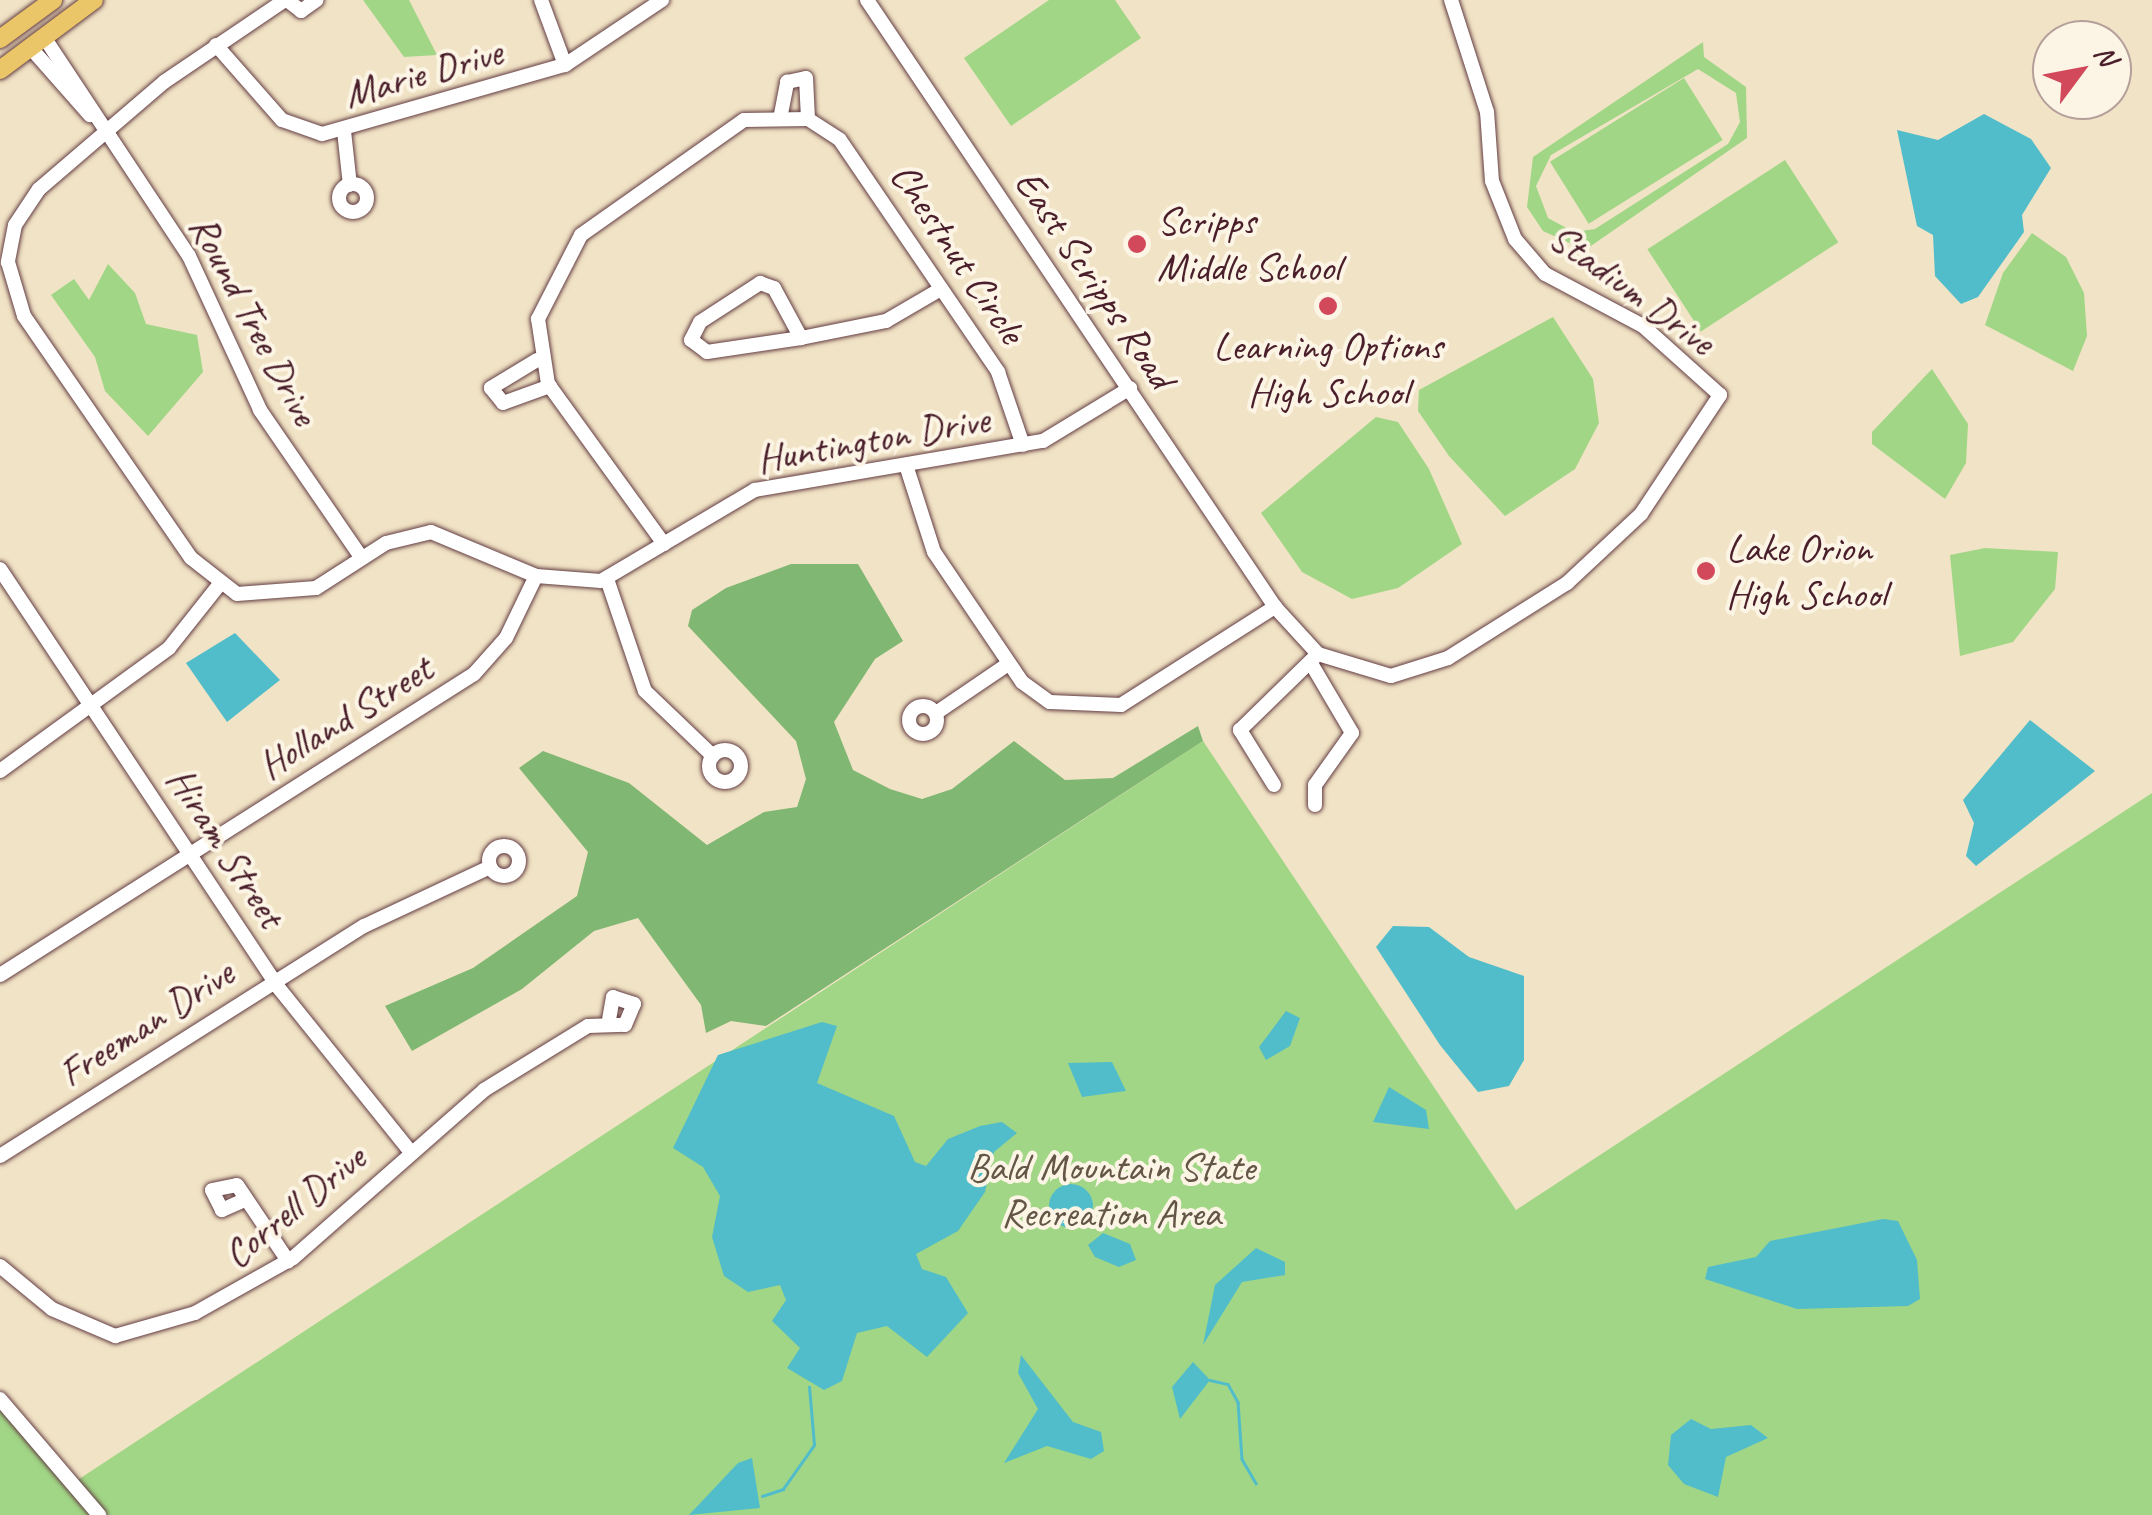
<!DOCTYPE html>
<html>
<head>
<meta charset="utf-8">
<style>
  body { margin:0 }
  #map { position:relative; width:2152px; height:1515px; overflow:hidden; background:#f1e3c5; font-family:Caveat,sans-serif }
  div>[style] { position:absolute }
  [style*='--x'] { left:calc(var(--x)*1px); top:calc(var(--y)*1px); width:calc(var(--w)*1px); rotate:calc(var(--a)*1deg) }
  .green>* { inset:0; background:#a1d686; transform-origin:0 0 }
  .forest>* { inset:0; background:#80b773 }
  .water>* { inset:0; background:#51bdca }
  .round { border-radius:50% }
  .stream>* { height:2.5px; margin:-1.25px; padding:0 1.25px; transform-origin:1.25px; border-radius:1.25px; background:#51bdca }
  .roads { filter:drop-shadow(0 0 2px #633c42) drop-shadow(0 0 2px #633c42) }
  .minor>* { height:14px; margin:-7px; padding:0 7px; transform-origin:7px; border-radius:7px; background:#fff }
  .minor>.ring { margin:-7px; padding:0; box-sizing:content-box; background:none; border:14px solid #fff; border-radius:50% }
  .major>* { height:18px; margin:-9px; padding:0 9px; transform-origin:9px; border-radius:9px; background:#ebc669 }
  .dots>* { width:28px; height:28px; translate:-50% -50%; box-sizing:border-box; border:5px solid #fcf5e5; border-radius:50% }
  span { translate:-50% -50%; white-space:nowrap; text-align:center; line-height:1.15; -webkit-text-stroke:8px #fcf5e5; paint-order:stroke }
  .street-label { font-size:40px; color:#4a1f2b }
  .poi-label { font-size:40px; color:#4a1f2b }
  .left { translate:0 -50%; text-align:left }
  .park-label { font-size:40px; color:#645646 }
  .north { position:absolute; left:2032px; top:20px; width:100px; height:100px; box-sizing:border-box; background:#fcf5e5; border:2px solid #b59f9b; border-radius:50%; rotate:58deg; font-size:28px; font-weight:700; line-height:40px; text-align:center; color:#4a1f2b }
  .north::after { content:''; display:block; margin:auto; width:35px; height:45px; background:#d1495b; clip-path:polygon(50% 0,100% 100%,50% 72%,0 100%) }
</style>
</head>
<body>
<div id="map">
  <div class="green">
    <div style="clip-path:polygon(363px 0,409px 0,437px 55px,404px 57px)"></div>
    <div style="clip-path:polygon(1049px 0,1115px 0,1141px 38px,1011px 126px,964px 58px)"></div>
    <div style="clip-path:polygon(evenodd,1703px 42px,1704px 57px,1746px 87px,1747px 138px,1572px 259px,1572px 244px,1543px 231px,1527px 207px,1533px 157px,1703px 42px,1698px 69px,1736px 93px,1740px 122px,1728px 144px,1595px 229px,1574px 232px,1548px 218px,1536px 186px,1551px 155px,1698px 69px)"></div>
    <div style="left:1684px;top:78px;width:73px;height:158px;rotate:58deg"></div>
    <div style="left:1785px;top:160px;width:98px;height:164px;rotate:57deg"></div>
    <div style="clip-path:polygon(2032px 233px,2066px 257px,2084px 293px,2087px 336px,2073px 371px,1985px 325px,2003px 273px)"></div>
    <div style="clip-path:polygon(108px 264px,135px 293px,146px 324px,197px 335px,203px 372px,148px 436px,105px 391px,95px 357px,51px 295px,74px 279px,89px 300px)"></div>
    <div style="clip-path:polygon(1553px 317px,1593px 379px,1599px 423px,1575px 469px,1505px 516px,1449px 456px,1418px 411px,1419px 390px)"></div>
    <div style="clip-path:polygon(1932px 369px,1968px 424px,1966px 463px,1945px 499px,1872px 444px,1872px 432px)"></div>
    <div style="clip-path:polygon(1376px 417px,1398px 422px,1429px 469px,1462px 544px,1398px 588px,1352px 599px,1302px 572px,1261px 513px)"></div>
    <div style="clip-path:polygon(1985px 548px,2058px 552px,2055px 589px,2013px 642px,1960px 656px,1950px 555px)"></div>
    <div style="clip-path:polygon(1203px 741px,1516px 1210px,2152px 793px,2152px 1515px,0 1515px,0 1409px,73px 1483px)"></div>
  </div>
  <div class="forest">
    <div style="clip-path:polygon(791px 564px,858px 564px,903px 641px,875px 659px,834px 722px,853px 770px,890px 789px,922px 799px,952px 789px,1014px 741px,1065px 780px,1113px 778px,1198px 726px,1203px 741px,766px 1026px,731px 1021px,706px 1033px,701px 1005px,638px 918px,594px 931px,522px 989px,412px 1051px,385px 1006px,473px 968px,577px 896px,588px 852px,519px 768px,543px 751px,629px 783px,707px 845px,764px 812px,797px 807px,806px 779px,796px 741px,688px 626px,692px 610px,726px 588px)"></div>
  </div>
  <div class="water">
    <div style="clip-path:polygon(1984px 114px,2031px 139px,2051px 168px,2022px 215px,2024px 232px,1978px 297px,1961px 304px,1935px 276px,1933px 235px,1917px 226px,1897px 130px,1938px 140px)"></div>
    <div style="clip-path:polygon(235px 633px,280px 680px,227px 722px,186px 663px)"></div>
    <div style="clip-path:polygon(2030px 720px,2095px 771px,1976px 866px,1966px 856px,1974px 823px,1963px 800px)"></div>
    <div style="clip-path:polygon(1393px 926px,1429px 927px,1469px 957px,1524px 976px,1524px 1060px,1509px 1086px,1478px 1092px,1440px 1045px,1376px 947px)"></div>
    <div style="clip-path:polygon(1286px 1011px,1300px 1018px,1290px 1046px,1266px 1060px,1259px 1047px)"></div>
    <div style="clip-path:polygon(822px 1022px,837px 1026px,817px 1083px,894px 1116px,915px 1162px,926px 1166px,948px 1139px,980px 1126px,1002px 1122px,1017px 1133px,994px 1152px,985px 1192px,958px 1231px,916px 1254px,922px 1269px,946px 1277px,968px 1313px,927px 1357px,887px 1326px,857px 1333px,842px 1381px,824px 1390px,787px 1368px,800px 1348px,772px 1321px,786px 1300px,780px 1285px,748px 1292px,724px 1276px,712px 1237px,720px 1196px,703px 1167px,673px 1148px,718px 1055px)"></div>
    <div style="clip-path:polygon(1112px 1062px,1126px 1091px,1082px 1097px,1068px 1063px)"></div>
    <div style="clip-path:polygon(1389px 1087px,1426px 1110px,1429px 1129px,1373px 1122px)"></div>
    <div class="round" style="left:1049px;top:1184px;width:44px;height:44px"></div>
    <div style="clip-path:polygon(1883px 1219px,1898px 1221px,1917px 1260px,1920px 1299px,1908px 1306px,1797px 1309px,1705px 1279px,1708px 1267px,1756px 1257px,1770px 1241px)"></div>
    <div style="clip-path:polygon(1103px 1233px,1130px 1244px,1136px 1260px,1119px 1267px,1095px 1257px,1088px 1245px)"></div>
    <div style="clip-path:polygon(1256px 1248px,1285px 1262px,1285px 1275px,1242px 1282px,1203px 1345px,1215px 1285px)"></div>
    <div style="clip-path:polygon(1021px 1355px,1073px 1422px,1101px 1432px,1104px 1451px,1091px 1459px,1047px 1446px,1004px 1463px,1038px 1409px,1018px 1373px)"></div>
    <div style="clip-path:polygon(1193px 1362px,1210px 1380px,1180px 1419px,1172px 1387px)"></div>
    <div style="clip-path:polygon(1691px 1419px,1711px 1429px,1751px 1425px,1768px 1438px,1726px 1457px,1718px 1497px,1684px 1484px,1668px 1465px,1671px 1435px)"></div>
    <div style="clip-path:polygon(752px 1458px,760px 1508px,689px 1515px,738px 1463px)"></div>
  </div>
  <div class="stream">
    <div style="--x:1210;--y:1380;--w:18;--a:13"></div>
    <div style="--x:1228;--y:1384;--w:21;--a:61"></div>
    <div style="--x:1238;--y:1402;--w:57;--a:86"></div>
    <div style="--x:1242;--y:1459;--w:28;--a:60"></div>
    <div style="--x:762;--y:1496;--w:22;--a:-18"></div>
    <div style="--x:783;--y:1489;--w:54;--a:-54.8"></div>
    <div style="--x:814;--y:1445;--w:58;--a:-94.9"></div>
  </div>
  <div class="roads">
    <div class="minor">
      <div style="--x:285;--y:0;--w:146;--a:145.9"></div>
      <div style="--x:164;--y:82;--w:165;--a:139.4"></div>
      <div style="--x:39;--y:189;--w:43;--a:123.7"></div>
      <div style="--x:15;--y:225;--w:38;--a:101"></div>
      <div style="--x:8;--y:262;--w:56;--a:73.5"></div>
      <div style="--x:24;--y:316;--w:294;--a:55.4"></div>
      <div style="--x:191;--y:558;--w:58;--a:38"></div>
      <div style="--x:237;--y:594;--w:79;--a:-4.3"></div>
      <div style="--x:316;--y:588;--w:83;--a:-32.7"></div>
      <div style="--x:386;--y:543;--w:46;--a:-13.7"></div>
      <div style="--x:431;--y:532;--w:114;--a:22.7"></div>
      <div style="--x:536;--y:576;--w:65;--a:4.4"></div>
      <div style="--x:601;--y:581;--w:179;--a:-30.6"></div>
      <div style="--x:755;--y:490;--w:292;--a:-9.7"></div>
      <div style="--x:1043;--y:441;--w:102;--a:-31.3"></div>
      <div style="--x:287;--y:0;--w:18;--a:38"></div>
      <div style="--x:301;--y:11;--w:19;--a:-35"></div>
      <div style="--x:541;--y:0;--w:69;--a:69.7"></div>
      <div style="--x:867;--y:0;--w:731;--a:56.09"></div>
      <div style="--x:1275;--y:607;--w:64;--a:47.5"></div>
      <div style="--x:1318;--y:654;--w:76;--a:16.8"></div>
      <div style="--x:1391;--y:676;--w:60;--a:-17.5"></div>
      <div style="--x:1448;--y:658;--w:141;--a:-32.2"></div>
      <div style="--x:1567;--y:583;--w:101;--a:-43"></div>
      <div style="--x:1641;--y:514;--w:143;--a:-56.4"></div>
      <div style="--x:1720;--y:395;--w:103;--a:-138.1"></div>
      <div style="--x:1643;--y:326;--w:111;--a:-152"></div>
      <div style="--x:1545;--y:274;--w:46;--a:-130.6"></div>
      <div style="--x:1515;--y:239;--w:62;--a:-111.6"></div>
      <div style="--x:1492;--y:181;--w:69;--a:-94.1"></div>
      <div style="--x:1487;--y:112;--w:118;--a:-107.8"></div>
      <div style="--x:44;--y:37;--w:263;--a:56.5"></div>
      <div style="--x:189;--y:256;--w:170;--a:65.2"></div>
      <div style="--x:260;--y:410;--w:178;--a:55.5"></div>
      <div style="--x:216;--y:45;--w:100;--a:48.7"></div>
      <div style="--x:282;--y:120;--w:42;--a:19.3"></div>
      <div style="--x:322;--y:134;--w:253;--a:-15.9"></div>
      <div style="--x:565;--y:65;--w:117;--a:-33.8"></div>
      <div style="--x:30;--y:47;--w:91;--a:48.6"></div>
      <div style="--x:781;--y:114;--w:33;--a:-79"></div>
      <div style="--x:787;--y:82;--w:19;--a:-12"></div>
      <div style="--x:806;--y:78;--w:41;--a:87.2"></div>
      <div style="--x:344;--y:131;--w:54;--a:83.7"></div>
      <div class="ring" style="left:339px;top:184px;width:14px;height:14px"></div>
      <div style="--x:801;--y:338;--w:95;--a:171.5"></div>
      <div style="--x:707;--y:352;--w:20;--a:-143"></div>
      <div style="--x:691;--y:340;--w:20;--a:-63"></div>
      <div style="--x:700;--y:322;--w:72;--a:-33"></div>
      <div style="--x:760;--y:283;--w:15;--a:20"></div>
      <div style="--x:774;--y:288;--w:57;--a:61.6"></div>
      <div style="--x:801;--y:338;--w:87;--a:-11.3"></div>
      <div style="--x:886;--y:321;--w:64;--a:-30.2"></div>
      <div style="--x:537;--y:360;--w:54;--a:148.7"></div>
      <div style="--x:491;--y:388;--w:19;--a:51"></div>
      <div style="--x:503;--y:403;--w:50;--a:-19.9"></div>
      <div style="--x:906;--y:465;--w:91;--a:72.2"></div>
      <div style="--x:934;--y:552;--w:157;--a:55.9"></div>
      <div style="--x:1022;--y:682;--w:34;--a:36"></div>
      <div style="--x:1050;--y:702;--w:71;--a:2.4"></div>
      <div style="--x:1121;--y:705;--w:183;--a:-32.5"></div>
      <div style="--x:664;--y:544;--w:198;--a:-125.9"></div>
      <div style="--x:548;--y:384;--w:66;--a:-98.7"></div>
      <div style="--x:538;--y:319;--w:94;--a:-62.9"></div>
      <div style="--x:581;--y:235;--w:199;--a:-35.2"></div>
      <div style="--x:744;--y:120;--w:64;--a:-0.9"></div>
      <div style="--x:808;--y:119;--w:38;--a:33"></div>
      <div style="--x:840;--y:140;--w:281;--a:55.7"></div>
      <div style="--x:998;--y:372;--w:77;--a:71.1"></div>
      <div style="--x:0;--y:569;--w:502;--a:56.37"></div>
      <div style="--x:278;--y:987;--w:211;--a:51.2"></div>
      <div style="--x:607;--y:579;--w:118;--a:71.3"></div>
      <div style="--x:645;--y:691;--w:94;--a:43.7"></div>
      <div style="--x:1312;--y:665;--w:79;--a:59.5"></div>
      <div style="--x:1352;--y:733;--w:64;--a:125.4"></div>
      <div style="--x:1315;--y:785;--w:20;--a:90"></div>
      <div class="ring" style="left:909px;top:706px;width:14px;height:14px"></div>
      <div style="--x:936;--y:713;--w:87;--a:-34.2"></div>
      <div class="ring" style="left:709px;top:750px;width:18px;height:18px"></div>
      <div style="--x:0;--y:771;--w:209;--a:-36"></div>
      <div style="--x:169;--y:648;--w:80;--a:-51.6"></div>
      <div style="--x:1274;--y:785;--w:65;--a:-121.7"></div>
      <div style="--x:1240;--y:730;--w:109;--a:-44.3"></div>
      <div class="ring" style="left:489px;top:846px;width:16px;height:16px"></div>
      <div style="--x:0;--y:975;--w:561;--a:-32.42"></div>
      <div style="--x:474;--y:674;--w:48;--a:-48.4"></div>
      <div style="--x:506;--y:638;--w:69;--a:-64.2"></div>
      <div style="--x:0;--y:1156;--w:431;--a:-32.3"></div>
      <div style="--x:364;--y:926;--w:139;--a:-25.1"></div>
      <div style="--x:240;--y:1202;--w:20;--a:156"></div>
      <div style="--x:222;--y:1210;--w:22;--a:-117"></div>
      <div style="--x:212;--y:1190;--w:25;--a:-11"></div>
      <div style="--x:237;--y:1185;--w:92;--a:56.1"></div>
      <div style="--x:0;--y:1266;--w:67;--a:39.6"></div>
      <div style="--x:52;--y:1309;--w:69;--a:23.2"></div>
      <div style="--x:115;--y:1336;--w:83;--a:-16"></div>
      <div style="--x:195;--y:1313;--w:112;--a:-29.3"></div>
      <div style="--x:293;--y:1258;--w:254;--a:-41.3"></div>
      <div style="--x:484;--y:1090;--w:122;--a:-31.6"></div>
      <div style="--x:588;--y:1026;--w:37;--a:-2"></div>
      <div style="--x:625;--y:1025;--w:23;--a:-67"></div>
      <div style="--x:634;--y:1004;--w:22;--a:-162"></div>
      <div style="--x:613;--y:997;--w:22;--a:100"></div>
      <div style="--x:0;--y:1399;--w:153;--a:49.5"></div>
    </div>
    <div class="major">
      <div style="--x:0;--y:39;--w:66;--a:-36.3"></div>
      <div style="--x:0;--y:70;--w:117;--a:-36.7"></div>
    </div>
  </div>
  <div class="dots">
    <div style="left:1137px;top:244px;background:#d1495b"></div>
    <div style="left:1328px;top:306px;background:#d1495b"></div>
    <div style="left:1706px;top:571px;background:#d1495b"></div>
  </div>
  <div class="street-label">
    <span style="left:423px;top:73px;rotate:-16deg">Marie Drive</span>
    <span style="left:958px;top:253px;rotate:56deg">Chestnut Circle</span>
    <span style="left:1095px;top:279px;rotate:56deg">East Scripps Road</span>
    <span style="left:1632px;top:289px;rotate:36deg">Stadium Drive</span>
    <span style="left:254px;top:320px;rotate:62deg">Round Tree Drive</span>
    <span style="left:873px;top:439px;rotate:-10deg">Huntington Drive</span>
    <span style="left:345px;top:717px;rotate:-32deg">Holland Street</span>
    <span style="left:226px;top:847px;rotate:57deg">Hiram Street</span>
    <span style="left:146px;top:1023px;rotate:-33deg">Freeman Drive</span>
    <span style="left:294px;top:1206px;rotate:-39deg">Correll Drive</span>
  </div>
  <div class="poi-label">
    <span class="left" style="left:1157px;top:244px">Scripps<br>Middle School</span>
    <span style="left:1328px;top:369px">Learning Options<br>High School</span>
    <span class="left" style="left:1726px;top:571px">Lake Orion<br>High School</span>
  </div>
  <div class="park-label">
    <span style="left:1111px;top:1190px">Bald Mountain State<br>Recreation Area</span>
  </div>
  <div class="north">N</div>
</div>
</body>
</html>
